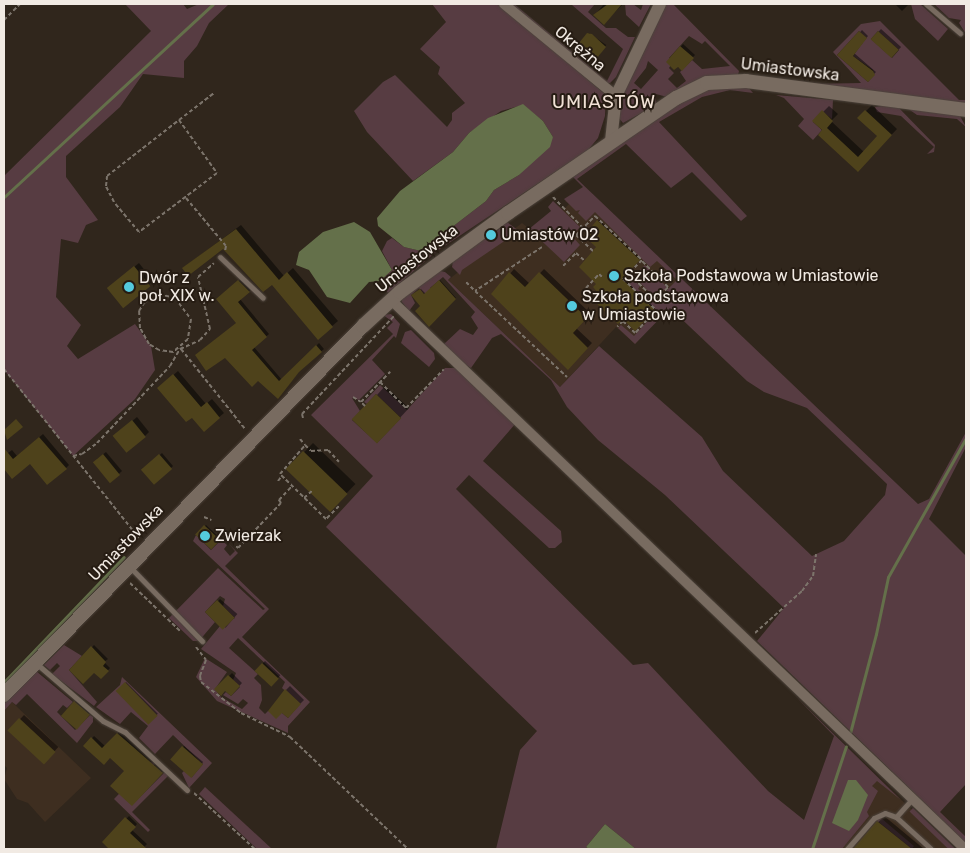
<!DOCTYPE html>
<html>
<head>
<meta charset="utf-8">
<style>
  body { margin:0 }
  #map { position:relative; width:970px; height:853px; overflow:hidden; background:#30261c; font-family:Rubik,sans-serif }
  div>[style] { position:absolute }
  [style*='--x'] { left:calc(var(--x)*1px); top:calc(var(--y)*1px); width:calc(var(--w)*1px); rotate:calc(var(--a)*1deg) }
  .built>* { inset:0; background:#3e2e20 }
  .green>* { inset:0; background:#573c42; transform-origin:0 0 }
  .water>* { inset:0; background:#64704a }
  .shadow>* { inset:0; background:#0007; transform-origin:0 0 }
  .stream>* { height:3px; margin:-1.5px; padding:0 1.5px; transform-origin:1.5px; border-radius:1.5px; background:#64704a }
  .building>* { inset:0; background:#4e421b; transform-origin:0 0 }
  .path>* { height:2px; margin-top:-1px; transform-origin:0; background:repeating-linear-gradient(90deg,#7c746b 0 4px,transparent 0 6.5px) }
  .roads { filter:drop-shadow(0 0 1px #4c433b) drop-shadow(0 0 1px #4c433b) }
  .service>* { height:5px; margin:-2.5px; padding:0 2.5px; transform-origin:2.5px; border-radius:2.5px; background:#786b60 }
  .minor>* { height:10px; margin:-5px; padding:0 5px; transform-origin:5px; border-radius:5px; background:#786b60 }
  .tertiary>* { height:12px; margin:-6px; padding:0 6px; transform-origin:6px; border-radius:6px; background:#786b60 }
  .secondary>* { height:14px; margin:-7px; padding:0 7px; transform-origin:7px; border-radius:7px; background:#786b60 }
  .dots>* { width:14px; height:14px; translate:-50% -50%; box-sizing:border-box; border:2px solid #261c13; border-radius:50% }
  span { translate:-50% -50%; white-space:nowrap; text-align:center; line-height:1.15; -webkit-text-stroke:4px #261c13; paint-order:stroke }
  .street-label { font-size:16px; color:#f1eae3 }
  .poi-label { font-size:16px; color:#f1eae3 }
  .left { translate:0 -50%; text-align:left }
  .quarter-label { font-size:19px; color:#f0e1d5; letter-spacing:1px }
  .frame { position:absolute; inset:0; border:5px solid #f1eae3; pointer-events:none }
</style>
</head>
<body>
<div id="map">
  <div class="built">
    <div style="clip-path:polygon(585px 188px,687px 286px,635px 344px,616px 327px,560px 387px,448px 280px,522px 223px,531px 230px,559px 206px,563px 210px,569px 204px,565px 201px)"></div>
    <div style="clip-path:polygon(12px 702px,91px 778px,45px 822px,28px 803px,17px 799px,4px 779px,7px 768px,4px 765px,4px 711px)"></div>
    <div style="clip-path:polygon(849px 750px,953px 849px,815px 849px)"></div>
  </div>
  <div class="green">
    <div style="clip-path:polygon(125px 4px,183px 4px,187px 9px,199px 4px,229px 4px,209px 23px,197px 46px,184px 61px,184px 78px,143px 74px,120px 107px,66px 156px,66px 177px,98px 220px,86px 225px,78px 243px,61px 239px,56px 297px,81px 325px,67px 346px,78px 359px,135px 324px,151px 346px,155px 370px,135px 399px,73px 456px,4px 370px,4px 176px,151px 31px)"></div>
    <div style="clip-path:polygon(432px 4px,499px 4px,606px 95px,605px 116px,598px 138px,588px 150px,437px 251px,388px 293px,380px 281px,392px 270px,382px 251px,387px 241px,392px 238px,404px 247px,421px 251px,486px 201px,494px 190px,519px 175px,553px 137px,543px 121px,523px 105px,501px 111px,469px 133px,453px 152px,413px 181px,367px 132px,354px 111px,383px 82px,395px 75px,447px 127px,452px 120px,452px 113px,465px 103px,438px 74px,440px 67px,420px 49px,446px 22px)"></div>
    <div style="clip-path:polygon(508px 4px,514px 4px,607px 81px,623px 49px,572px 5px,595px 4px,588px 12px,606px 28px,616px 28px,628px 37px,635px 37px,616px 77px,610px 83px,604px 84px)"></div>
    <div style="clip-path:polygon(625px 4px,633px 4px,641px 10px,643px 4px,651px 4px,639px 27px,626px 15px)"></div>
    <div style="clip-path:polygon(evenodd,666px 4px,673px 4px,739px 71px,738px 75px,707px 76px,667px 97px,656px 94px,656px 105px,623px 123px,618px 117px,622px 96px,666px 4px,689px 36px,702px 44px,705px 41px,730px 66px,702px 69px,692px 60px,680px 72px,686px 81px,677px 88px,668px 79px,674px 73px,669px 68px,673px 62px,669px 58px,689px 36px,666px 4px,648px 61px,658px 70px,641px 89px,634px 83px,646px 68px,648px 61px)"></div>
    <div style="clip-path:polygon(911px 4px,920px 4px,948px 29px,938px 41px,915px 19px)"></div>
    <div style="clip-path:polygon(934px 4px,966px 4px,966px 34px,959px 23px,961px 20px,949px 18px)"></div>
    <div style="clip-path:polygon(evenodd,880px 21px,959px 100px,966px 100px,966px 105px,812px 84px,861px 83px,833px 52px,861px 24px,880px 21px,859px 31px,866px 38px,853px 56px,873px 70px,874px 75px,868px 82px,837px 55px,859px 31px,880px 21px,878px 31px,899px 50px,892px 58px,871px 39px,878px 31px)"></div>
    <div style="clip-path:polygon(747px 86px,753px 93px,730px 90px,702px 97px,659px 122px,747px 216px,741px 221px,692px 172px,671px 188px,626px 144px,577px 179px,918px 504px,929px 499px,966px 432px,966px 447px,929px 519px,966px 556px,966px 784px,940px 812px,966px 837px,966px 843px,757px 641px,784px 608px,665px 495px,598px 440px,567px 407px,551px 380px,501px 334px,492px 338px,471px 368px,464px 364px,444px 344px,460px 329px,473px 335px,478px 328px,471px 317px,475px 312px,443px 277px,430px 288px,438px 296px,426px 296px,419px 288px,411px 295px,415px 303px,409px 311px,402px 302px,402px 299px,440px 271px,445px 272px,451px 277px,448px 280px,560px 387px,599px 346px,702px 437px,723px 471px,812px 556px,844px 541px,885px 495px,887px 484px,807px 408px,764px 392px,747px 381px,670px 308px,635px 344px,618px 328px,621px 325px,634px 336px,657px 311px,625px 280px,629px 275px,640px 286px,638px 289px,656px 301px,677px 280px,657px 261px,650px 267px,595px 212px,586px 221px,578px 213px,580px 210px,576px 211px,564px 199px,583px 187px,573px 177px,693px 94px,709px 89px)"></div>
    <div style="clip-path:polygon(776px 95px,833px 100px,832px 119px,822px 111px,813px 122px,822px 130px,813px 140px,798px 126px,804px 119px,784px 98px)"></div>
    <div style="clip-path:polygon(882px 106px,899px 108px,935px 145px,934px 152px,927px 154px,934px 147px,901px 116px,877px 112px,875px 107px)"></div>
    <div style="clip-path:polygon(907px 108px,960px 116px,966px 127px,957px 119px,917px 115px)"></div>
    <div style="clip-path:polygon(553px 201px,580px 227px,572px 236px,580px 245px,564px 262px,529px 229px,551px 211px,548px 207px)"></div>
    <div style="clip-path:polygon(507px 222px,519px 231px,462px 270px,460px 275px,452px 267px,453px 261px,487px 236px,489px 238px)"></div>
    <div style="left:645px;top:265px;width:31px;height:16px;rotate:45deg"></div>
    <div style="clip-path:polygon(391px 314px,400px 324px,396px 338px,394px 336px,372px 360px,385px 374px,359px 400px,352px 398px,360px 411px,352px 420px,377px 443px,401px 418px,376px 394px,367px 404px,364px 402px,380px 385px,407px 410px,445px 368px,455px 368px,516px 423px,483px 461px,561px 531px,562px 542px,555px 548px,549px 548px,469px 475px,456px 489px,633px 665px,648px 663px,768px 791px,804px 820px,834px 736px,797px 698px,901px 800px,877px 781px,872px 786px,878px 791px,867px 812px,869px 816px,842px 849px,636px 849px,605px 824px,586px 847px,589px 849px,496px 849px,520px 750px,537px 731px,326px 527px,373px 476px,311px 415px,393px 334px,387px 328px,393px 322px,383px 315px)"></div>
    <div style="clip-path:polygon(411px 330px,434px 353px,435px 359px,429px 367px,401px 343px,405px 332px)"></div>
    <div style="clip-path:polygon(evenodd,196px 535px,211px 550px,221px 540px,227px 545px,224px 549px,230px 556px,235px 551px,229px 544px,238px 553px,225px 566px,269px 609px,242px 637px,310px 702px,288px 726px,288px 733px,217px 701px,196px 677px,205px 658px,227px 672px,215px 689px,221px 697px,242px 709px,248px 703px,243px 699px,238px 704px,223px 695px,226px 692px,231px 696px,240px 687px,233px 680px,236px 673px,201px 649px,220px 626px,235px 618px,223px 606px,225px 599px,220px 596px,205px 612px,215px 622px,199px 641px,193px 641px,169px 618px,218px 568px,263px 610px,265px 609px,193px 541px,196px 535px,238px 638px,285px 682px,282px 688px,300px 704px,288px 718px,282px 713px,268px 711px,265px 714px,259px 708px,262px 700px,261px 685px,254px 678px,258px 674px,229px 648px,238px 638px)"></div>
    <div style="clip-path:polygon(64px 645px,82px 656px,69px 670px,97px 702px,94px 706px,52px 674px,60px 666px,57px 663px,50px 670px,44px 665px)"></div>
    <div style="clip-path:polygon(36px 671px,73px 702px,67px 708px,63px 705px,57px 712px,75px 730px,90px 715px,93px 717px,93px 722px,77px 743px,27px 694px,16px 705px,12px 702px,4px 711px,4px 704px)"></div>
    <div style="clip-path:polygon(122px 677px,212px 763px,189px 788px,182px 773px,184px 771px,192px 777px,203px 764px,173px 735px,155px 754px,139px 738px,148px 726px,131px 712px,120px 724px,96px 707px,120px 685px)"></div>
    <div style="clip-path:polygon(150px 762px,156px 763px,123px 797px,132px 805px,165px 772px,169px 775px,132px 812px,150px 830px,148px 832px,114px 799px)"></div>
    <div style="clip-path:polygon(205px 787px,272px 849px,257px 849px,199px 794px)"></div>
    <div style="left:913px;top:808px;width:59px;height:5px;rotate:44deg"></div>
    <div style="clip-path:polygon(881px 818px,914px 846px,912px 849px,875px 819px)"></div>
  </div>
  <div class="water">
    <div style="clip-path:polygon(523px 104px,543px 121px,553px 137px,550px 147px,519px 175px,494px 190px,486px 201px,421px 251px,404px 247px,378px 226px,377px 218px,400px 191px,453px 152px,469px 133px,488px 118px)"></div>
    <div style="clip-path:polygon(354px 222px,370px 232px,392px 270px,380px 281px,369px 282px,350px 303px,327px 297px,309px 270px,296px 265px,299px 252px,323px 232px)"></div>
    <div style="clip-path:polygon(848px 780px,856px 780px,868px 795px,858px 820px,849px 831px,832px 823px)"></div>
    <div style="clip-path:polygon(605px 824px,636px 849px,589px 849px,586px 847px)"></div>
  </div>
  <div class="shadow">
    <div style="clip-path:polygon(604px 4px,623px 4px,604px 23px,595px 15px)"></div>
    <div style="clip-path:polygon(909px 4px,902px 11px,896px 5px,897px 4px)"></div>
    <div style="left:881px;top:29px;width:27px;height:13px;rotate:42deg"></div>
    <div style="clip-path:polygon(862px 30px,868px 36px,854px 53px,876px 72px,868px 80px,839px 55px)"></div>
    <div style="left:589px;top:33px;width:21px;height:13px;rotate:35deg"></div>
    <div style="clip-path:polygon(683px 44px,695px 55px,682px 69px,667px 62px)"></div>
    <div style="clip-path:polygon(872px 105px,897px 129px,857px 171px,814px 121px,829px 106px,838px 114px,831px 121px,864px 152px,878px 136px,859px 118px)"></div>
    <div style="clip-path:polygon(599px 220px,640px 258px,622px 277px,655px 308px,635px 329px,601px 293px,597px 247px,585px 236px)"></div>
    <div style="clip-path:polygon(241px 225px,284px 276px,293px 268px,338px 321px,318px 338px,272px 283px,223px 247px,183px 268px)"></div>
    <div style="clip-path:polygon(139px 263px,153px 281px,124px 306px,113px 284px)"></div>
    <div style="clip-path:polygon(514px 269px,530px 284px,544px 269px,590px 313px,576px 328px,592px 343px,568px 368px,493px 294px)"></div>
    <div style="clip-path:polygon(241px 279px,252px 289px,240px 299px,269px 334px,254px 347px,282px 380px,319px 343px,324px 349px,300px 370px,280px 395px,258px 380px,237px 322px,220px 296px)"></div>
    <div style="clip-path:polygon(440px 280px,456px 298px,429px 325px,422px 306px,412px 295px,421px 289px,426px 294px)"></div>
    <div style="clip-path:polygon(178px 371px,206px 404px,212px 399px,224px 413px,204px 430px,163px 384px)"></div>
    <div style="clip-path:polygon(385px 386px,409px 408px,386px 433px,377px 395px)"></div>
    <div style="clip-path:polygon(137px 417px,149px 432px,145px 436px,119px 432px)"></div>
    <div style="clip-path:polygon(43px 434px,69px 465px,66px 468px,30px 463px,13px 477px,4px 467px,4px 456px,12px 450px,17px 456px)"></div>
    <div style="left:313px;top:443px;width:59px;height:37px;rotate:44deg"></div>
    <div style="clip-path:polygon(106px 452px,122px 471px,111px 481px,97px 459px)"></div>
    <div style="clip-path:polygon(162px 453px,173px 466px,171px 468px,143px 470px)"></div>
    <div style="left:206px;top:525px;width:19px;height:13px;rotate:43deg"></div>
    <div style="left:220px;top:599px;width:23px;height:18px;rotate:41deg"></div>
    <div style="clip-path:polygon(94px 645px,108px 659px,104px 662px,110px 668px,101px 678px,94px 671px,71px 670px)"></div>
    <div style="left:265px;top:661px;width:21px;height:13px;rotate:43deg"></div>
    <div style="clip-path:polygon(232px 673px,242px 683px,231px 695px,225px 690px,216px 689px)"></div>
    <div style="left:126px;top:682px;width:45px;height:12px;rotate:45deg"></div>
    <div style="clip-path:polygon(290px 686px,304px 700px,288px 716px,282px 711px,286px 690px)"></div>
    <div style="left:77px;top:700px;width:18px;height:21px;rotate:41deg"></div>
    <div style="left:24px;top:715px;width:47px;height:21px;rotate:43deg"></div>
    <div style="clip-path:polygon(120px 731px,164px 770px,131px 804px,126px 771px,110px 756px,85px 746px,94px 736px,105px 746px)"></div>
    <div style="left:184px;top:746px;width:25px;height:18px;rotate:40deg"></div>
    <div style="clip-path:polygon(129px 816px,137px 824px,132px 830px,147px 844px,142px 849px,120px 849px,115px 846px,111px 849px,104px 842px)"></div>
    <div style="clip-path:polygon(884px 816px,924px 849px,853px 849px)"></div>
  </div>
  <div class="stream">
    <div style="--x:4;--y:197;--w:284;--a:-42.7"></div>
    <div style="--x:4;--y:682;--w:173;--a:-46.2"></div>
    <div style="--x:850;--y:733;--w:102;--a:-75.3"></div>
    <div style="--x:876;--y:634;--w:58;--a:-78.1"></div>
    <div style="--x:888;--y:577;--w:159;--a:-60.7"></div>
    <div style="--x:812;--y:849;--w:108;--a:-71.7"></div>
  </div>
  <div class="building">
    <div style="clip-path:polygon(608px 4px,622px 4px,604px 25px,593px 15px)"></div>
    <div style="clip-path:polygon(859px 31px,867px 38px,853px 56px,873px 71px,875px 75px,868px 82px,837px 55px)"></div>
    <div style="left:878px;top:31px;width:28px;height:11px;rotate:42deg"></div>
    <div style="clip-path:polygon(587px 33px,592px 34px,606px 47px,597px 58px,579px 43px)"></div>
    <div style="clip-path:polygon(680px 46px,694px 58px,682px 71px,678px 67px,674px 70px,666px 62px)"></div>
    <div style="clip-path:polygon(822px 110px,833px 121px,827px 128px,858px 157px,877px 136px,857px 118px,865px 110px,892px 135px,858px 172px,818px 135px,822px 130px,812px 121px)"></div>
    <div style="clip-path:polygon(597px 220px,640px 260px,622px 279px,655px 310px,635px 331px,623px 319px,618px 324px,593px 300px,599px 294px,593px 287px,596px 284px,579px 267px,596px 247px,584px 236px)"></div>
    <div style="clip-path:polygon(236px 229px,279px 280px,287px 272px,333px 327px,318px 340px,272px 285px,263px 292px,223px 249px,188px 276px,182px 268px)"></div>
    <div style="left:134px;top:266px;width:26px;height:35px;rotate:51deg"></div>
    <div style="clip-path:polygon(509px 272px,525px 287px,539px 272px,587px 318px,573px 333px,588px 348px,568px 370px,491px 294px)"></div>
    <div style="clip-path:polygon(238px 280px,250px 292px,238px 302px,267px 337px,252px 350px,279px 381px,316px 345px,322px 352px,299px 372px,278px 399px,258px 381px,252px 387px,225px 358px,206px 371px,195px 355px,236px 323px,216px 299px)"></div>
    <div style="clip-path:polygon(439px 280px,456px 299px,429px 327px,415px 311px,420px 306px,411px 295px,420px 289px,424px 294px)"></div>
    <div style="clip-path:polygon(173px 374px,201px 407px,207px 402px,220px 418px,204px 432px,192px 418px,186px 422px,157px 388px)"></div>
    <div style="left:376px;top:394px;width:35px;height:35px;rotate:44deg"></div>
    <div style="clip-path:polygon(16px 419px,23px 427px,7px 440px,4px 430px)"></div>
    <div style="left:132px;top:420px;width:22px;height:25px;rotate:51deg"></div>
    <div style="clip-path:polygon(39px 437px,67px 469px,47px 485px,30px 464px,12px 479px,4px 469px,4px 448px,13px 459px)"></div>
    <div style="left:303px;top:451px;width:62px;height:25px;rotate:44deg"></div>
    <div style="left:103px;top:454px;width:27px;height:13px;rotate:51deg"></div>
    <div style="left:159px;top:454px;width:20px;height:24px;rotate:49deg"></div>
    <div style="left:204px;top:525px;width:22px;height:13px;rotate:43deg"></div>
    <div style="left:217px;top:600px;width:25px;height:17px;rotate:45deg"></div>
    <div style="clip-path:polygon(91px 646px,106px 662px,103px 666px,109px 671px,101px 679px,94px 673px,83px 684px,69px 670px)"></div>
    <div style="left:262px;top:663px;width:23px;height:11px;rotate:43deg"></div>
    <div style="clip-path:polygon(228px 675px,240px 686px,231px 696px,225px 691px,221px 696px,214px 689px)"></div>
    <div style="left:125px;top:682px;width:47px;height:13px;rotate:46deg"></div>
    <div style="clip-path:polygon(285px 689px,301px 704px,288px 718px,282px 713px,276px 719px,268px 711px)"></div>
    <div style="left:74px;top:701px;width:21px;height:20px;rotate:41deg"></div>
    <div style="left:19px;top:718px;width:50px;height:17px;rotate:43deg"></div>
    <div style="clip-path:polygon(117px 733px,163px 773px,132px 806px,110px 786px,124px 771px,110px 758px,104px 765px,83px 746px,91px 737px,102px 748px)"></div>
    <div style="left:182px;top:746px;width:28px;height:18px;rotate:41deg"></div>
    <div style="clip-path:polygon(125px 817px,136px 827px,130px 833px,147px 849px,109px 849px,102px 842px)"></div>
    <div style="clip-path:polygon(877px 821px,912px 849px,853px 849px)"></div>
  </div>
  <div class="path">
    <div style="--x:4;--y:20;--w:23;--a:-45"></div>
    <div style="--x:179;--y:120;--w:65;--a:54.4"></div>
    <div style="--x:217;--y:173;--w:98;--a:142.9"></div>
    <div style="--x:139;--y:232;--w:39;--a:-130"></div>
    <div style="--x:114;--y:202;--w:18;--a:-117"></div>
    <div style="--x:106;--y:186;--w:10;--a:-84"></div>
    <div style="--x:107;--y:176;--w:91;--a:-37.9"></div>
    <div style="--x:179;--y:120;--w:44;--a:-37.6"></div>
    <div style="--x:553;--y:197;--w:43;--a:45.9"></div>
    <div style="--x:186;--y:198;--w:62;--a:50.2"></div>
    <div style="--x:226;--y:246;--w:5;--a:101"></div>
    <div style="--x:585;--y:226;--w:6;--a:45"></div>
    <div style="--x:542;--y:247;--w:80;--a:146.7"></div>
    <div style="--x:475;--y:291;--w:126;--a:43.1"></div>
    <div style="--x:593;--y:251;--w:23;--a:-137"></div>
    <div style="--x:576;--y:235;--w:27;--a:-45"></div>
    <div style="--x:595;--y:216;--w:64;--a:43.1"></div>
    <div style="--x:642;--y:260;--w:27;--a:135"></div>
    <div style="--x:623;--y:279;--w:45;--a:43.2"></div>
    <div style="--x:656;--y:310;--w:31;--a:132"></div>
    <div style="--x:635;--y:333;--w:17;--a:-135"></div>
    <div style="--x:623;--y:321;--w:8;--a:135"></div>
    <div style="--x:563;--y:266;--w:18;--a:-45"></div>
    <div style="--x:576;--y:253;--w:12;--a:42"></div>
    <div style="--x:629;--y:274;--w:37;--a:44"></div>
    <div style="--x:656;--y:300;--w:18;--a:-47"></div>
    <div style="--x:668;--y:287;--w:37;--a:-135"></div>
    <div style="--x:466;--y:282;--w:13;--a:45"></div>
    <div style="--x:159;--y:294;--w:16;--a:14"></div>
    <div style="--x:175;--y:298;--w:26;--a:53"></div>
    <div style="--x:191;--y:319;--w:20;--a:99"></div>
    <div style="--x:188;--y:339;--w:20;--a:139"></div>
    <div style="--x:173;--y:352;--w:14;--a:-172"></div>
    <div style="--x:159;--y:350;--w:12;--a:-149"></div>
    <div style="--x:149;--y:344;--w:18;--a:-119"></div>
    <div style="--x:140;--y:328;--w:17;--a:-93"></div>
    <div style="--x:139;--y:311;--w:9;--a:-58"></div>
    <div style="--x:144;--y:303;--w:17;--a:-31"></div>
    <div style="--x:596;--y:297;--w:13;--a:-138"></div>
    <div style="--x:586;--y:288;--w:19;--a:-47"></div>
    <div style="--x:599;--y:274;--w:4;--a:45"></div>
    <div style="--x:590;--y:300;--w:6;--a:-45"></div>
    <div style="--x:181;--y:349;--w:102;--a:51.3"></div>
    <div style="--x:4;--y:369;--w:216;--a:51.4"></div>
    <div style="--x:380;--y:382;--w:37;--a:45"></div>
    <div style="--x:406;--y:408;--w:54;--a:-45.7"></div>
    <div style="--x:353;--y:397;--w:9;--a:32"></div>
    <div style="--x:365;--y:406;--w:6;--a:-135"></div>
    <div style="--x:361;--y:402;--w:42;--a:-46"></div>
    <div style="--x:303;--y:418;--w:4;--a:-104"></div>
    <div style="--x:302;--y:414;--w:134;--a:-46.8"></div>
    <div style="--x:300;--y:439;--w:8;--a:50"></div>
    <div style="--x:73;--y:456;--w:9;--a:-13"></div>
    <div style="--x:82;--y:454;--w:19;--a:-36"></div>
    <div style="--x:97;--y:443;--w:106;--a:-46.5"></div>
    <div style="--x:170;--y:366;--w:20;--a:-60"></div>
    <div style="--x:180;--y:349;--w:22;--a:-24"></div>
    <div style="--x:200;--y:340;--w:15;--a:-48"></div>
    <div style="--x:210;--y:329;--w:53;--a:-103"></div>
    <div style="--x:198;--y:277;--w:21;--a:-41"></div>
    <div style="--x:278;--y:481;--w:5;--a:-53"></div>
    <div style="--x:304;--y:498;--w:12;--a:-42"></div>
    <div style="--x:339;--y:506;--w:18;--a:135"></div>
    <div style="--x:326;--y:519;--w:64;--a:-135.6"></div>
    <div style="--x:280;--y:474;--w:38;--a:-49"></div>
    <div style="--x:305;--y:445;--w:8;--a:45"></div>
    <div style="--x:311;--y:451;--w:17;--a:-3"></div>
    <div style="--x:328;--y:450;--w:16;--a:47"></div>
    <div style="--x:204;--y:517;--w:8;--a:23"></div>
    <div style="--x:144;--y:533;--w:8;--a:-83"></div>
    <div style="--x:236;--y:546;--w:3;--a:45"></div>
    <div style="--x:238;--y:548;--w:62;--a:-46.3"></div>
    <div style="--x:281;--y:503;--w:4;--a:-124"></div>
    <div style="--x:279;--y:500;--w:19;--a:-47"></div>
    <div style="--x:130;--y:583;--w:69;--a:43.8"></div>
    <div style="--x:755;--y:633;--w:63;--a:-41.8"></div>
    <div style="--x:802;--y:591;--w:19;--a:-54"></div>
    <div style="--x:813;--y:576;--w:22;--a:-82"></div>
    <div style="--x:196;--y:647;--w:16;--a:52"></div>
    <div style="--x:206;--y:660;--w:17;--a:111"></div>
    <div style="--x:200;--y:676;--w:6;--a:81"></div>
    <div style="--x:201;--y:682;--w:51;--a:37.8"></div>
    <div style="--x:241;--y:713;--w:55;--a:26.1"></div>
    <div style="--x:290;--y:737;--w:163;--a:43.5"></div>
    <div style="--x:194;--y:793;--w:83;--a:42.6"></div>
  </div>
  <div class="roads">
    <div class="service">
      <div style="--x:926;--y:4;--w:45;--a:40.5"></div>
      <div style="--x:220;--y:257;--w:59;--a:43.6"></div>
      <div style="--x:129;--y:566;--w:105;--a:45.8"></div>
      <div style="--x:37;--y:664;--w:87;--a:40.8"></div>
      <div style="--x:103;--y:721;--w:25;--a:27"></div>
      <div style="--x:125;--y:732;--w:85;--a:43.1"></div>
      <div style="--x:896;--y:817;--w:24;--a:-48"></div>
      <div style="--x:847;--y:849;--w:41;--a:-48.9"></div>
      <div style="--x:874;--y:818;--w:12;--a:-24"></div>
      <div style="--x:885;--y:813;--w:12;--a:20"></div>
      <div style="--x:896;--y:817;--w:47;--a:42.4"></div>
    </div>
    <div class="minor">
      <div style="--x:504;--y:4;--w:145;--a:39.4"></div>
      <div style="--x:391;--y:300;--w:794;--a:43.72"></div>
    </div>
    <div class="tertiary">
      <div style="--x:611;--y:141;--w:45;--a:-83.7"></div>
      <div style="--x:616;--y:96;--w:102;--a:-64.4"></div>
    </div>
    <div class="secondary">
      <div style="--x:4;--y:695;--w:515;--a:-45.79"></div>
      <div style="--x:363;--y:326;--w:50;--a:-42.6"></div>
      <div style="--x:400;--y:292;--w:134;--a:-36.2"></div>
      <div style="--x:508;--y:213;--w:204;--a:-34.4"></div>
      <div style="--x:676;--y:98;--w:34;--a:-26"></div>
      <div style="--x:707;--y:83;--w:39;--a:-3"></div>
      <div style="--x:746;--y:81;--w:222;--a:7.5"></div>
    </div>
  </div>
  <div class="dots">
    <div style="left:491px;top:235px;background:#54cadd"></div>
    <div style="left:614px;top:276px;background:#54cadd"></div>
    <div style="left:129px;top:287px;background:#54cadd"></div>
    <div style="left:572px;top:306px;background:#54cadd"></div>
    <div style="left:205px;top:536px;background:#54cadd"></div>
  </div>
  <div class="street-label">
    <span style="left:580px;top:49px;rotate:40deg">Okrężna</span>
    <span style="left:790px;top:70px;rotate:7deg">Umiastowska</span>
    <span style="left:417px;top:259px;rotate:-38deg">Umiastowska</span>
    <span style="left:126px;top:543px;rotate:-46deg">Umiastowska</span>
  </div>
  <div class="poi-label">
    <span class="left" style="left:501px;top:235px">Umiastów 02</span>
    <span class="left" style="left:624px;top:276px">Szkoła Podstawowa w Umiastowie</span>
    <span class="left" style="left:139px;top:287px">Dwór z<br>poł. XIX w.</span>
    <span class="left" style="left:582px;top:306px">Szkoła podstawowa<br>w Umiastowie</span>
    <span class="left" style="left:215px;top:536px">Zwierzak</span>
  </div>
  <div class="quarter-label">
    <span style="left:604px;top:102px">UMIASTÓW</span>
  </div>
  <div class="frame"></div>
</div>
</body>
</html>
